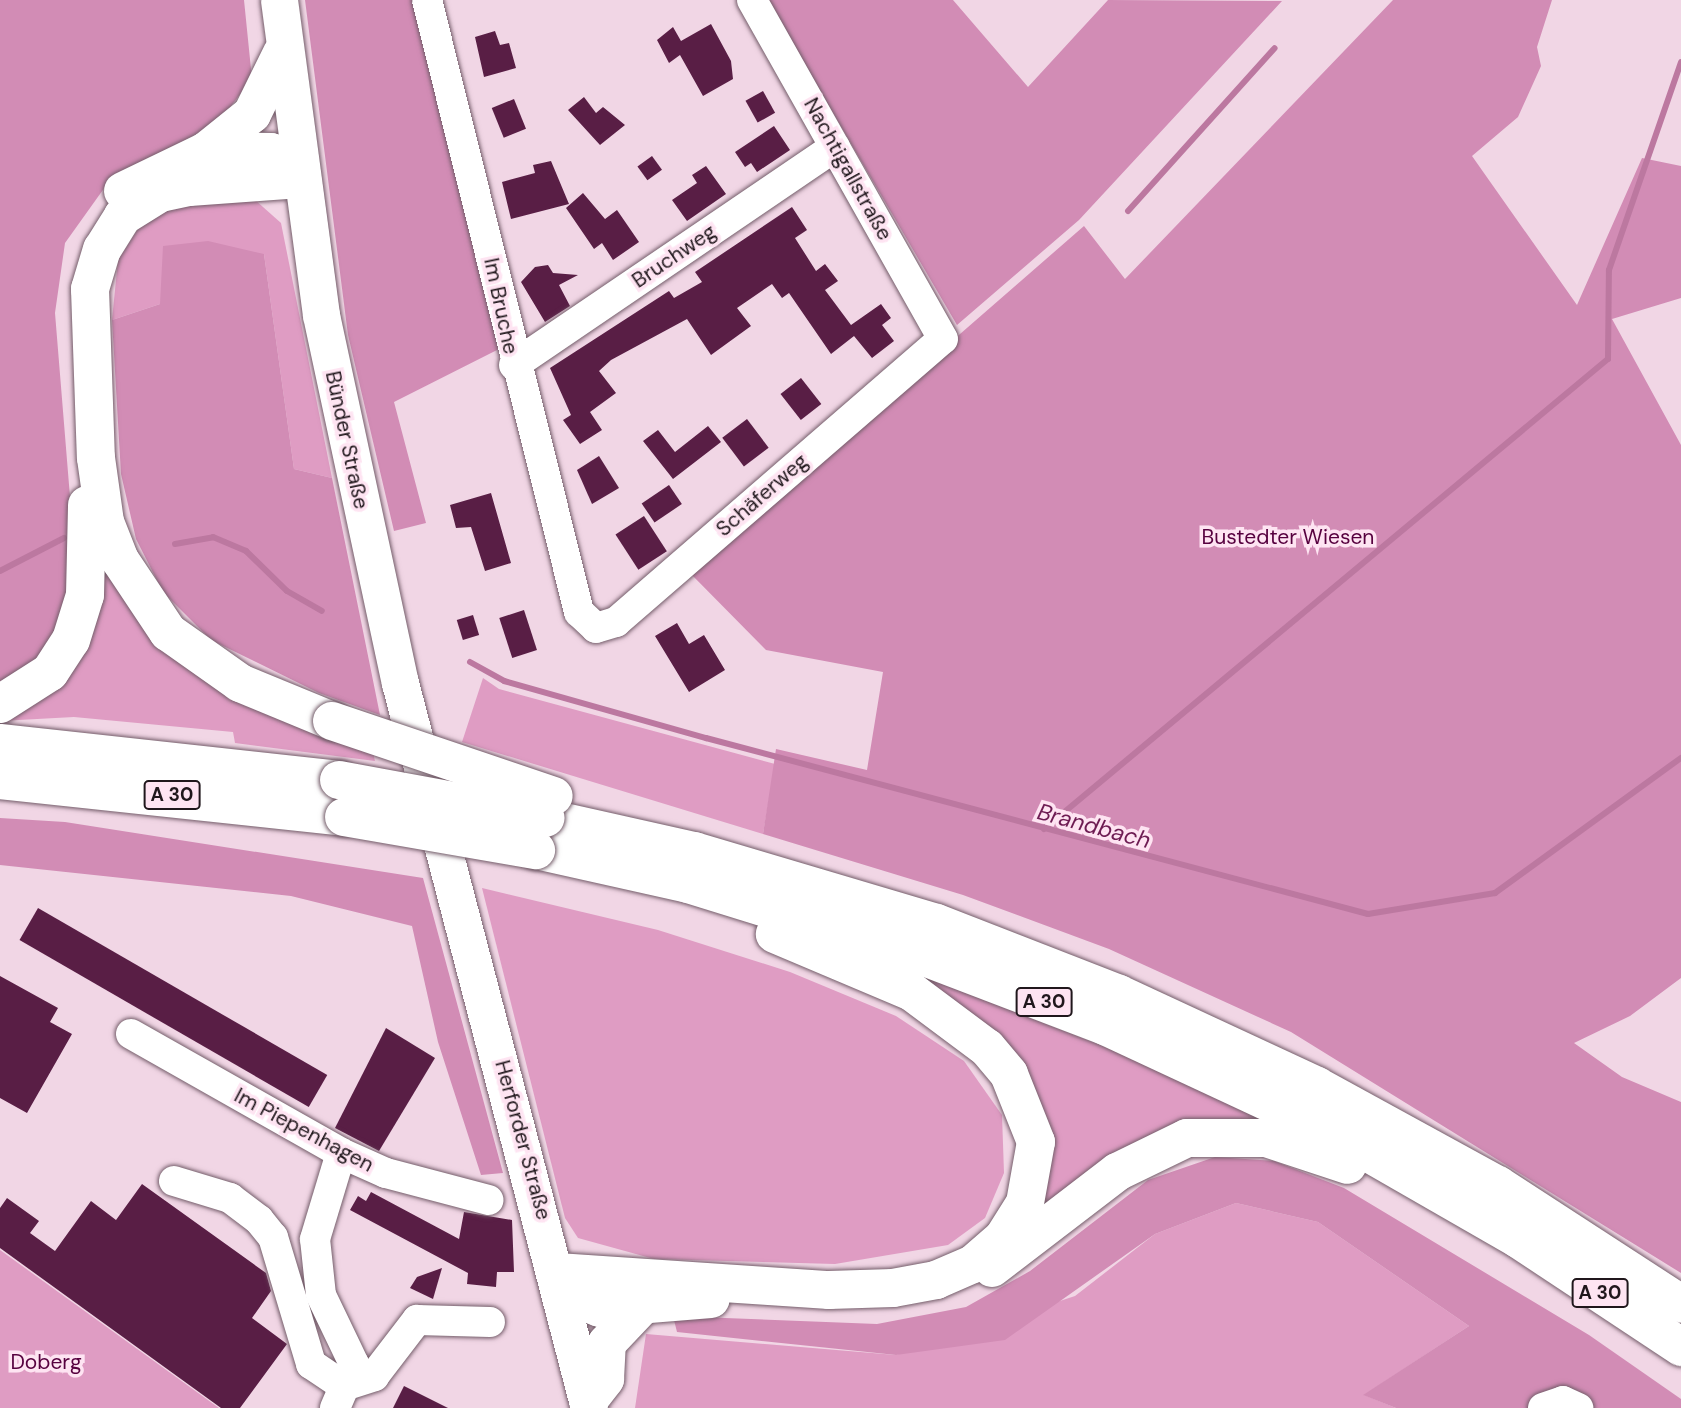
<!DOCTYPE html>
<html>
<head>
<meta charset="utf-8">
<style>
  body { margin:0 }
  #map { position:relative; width:1681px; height:1408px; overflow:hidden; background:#f1d6e5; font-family:"DM Sans",sans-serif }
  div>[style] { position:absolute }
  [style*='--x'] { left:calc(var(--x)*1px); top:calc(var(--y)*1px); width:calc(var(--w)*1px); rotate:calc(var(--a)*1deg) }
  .green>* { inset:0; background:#df9cc3 }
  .forest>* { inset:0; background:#d28cb5 }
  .stream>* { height:6px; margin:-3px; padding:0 3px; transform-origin:3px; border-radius:3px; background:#bc78a0 }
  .building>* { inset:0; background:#591e45; transform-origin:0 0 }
  .roads { filter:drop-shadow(0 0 2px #745d6a) drop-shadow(0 0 2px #745d6a) }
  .minor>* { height:30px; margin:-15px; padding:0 15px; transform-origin:15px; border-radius:15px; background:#fff }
  .major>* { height:37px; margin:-18.5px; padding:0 18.5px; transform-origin:18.5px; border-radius:18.5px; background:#fff }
  .highway>* { height:38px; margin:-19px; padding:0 19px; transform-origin:19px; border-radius:19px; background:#fff }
  .bridges { filter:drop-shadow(0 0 2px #745d6a) drop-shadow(0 0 2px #745d6a) }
  .highway-bridge>* { height:38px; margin:-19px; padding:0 19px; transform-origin:19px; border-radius:19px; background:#fff }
  span { translate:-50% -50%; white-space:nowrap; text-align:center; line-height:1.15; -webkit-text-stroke:7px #fee4f2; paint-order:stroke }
  .shield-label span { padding:2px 5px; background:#fee4f2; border:2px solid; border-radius:5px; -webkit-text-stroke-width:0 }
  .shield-label { font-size:19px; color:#20171c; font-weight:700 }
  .street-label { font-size:21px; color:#20171c }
  .park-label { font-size:21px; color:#57013f }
  .water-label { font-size:23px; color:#6e1c53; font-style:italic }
</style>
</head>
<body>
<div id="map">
  <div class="green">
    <div style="clip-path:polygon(253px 198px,281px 223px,332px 478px,294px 469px,264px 254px,160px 304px,112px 320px,118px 260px,140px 226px,176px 201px)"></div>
    <div style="clip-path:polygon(98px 537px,128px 593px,372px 748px,375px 761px,235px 743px,233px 732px,74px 717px,0 721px)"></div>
    <div style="clip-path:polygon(483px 678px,499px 689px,775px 764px,763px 834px,462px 742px)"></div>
    <div style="clip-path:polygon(482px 888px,658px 930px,790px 972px,896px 1016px,964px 1061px,1002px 1115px,1004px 1173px,985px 1218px,948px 1245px,835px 1264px,654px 1259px,578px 1238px,565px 1218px)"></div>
    <div style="clip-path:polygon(878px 959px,1167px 1071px,1289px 1131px,1234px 1119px,1011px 1246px,1038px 1112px)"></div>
    <div style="clip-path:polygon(1236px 1203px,1318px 1222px,1469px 1326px,1364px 1395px,1396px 1408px,635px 1408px,646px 1334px,896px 1355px,1075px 1296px,1155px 1234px)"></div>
    <div style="clip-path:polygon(0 1250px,219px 1408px,0 1408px)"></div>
  </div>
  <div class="forest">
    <div style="clip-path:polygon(0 0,244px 0,252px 79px,220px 120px,105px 187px,65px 243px,55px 313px,74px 546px,70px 594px,57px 634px,40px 659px,0 687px)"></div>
    <div style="clip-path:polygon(305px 0,417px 0,499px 349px,394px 402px,426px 523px,394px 531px,348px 335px)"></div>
    <div style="clip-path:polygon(767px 0,953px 0,1028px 87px,1108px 0,1282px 1px,1079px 220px,957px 325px)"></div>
    <div style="clip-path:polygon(1393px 0,1552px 0,1537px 47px,1541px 66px,1518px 117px,1472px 156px,1577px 305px,1642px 158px,1681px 166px,1681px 298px,1612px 319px,1681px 445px,1681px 978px,1630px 1016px,1574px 1043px,1622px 1077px,1681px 1102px,1681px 1273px,1291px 1032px,1109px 949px,963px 895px,763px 834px,776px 749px,867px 770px,883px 672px,766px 650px,688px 571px,1084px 226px,1125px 279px)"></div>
    <div style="clip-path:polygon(208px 241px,264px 254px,294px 469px,332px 478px,380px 715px,319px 693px,211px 640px,163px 592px,136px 539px,121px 474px,112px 320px,160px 304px,163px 246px)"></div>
    <div style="clip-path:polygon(0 818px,65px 822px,423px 878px,503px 1173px,481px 1175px,438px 1042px,412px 926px,291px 896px,0 865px)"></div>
    <div style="clip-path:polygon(1215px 1157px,1274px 1161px,1344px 1188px,1589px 1335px,1681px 1399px,1681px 1408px,1396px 1408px,1363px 1395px,1469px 1326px,1318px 1222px,1236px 1203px,1155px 1234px,1005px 1340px,896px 1355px,677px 1332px,673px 1316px,877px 1324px,966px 1307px,1030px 1271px,1148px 1180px)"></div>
  </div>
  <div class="stream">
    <div style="--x:1128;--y:211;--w:219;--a:-48"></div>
    <div style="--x:175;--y:544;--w:39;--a:-10"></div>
    <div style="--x:213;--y:537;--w:36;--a:23"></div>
    <div style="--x:246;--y:551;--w:57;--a:44.3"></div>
    <div style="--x:287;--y:591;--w:40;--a:29.7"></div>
    <div style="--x:0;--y:571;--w:72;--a:-27.3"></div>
    <div style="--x:470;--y:662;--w:39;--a:29"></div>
    <div style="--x:504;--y:681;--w:210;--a:15.8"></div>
    <div style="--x:706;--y:738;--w:685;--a:14.89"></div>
    <div style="--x:1368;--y:914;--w:129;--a:-9.4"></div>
    <div style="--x:1495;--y:893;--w:230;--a:-36"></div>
    <div style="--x:1044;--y:829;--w:734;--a:-39.81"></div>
    <div style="--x:1608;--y:359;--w:89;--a:-89.4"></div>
    <div style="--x:1609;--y:270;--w:220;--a:-70.9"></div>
  </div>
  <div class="building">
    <div style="clip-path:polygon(711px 24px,731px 61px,733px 79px,703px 96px,680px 55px,669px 63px,657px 40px,673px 27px,681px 41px)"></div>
    <div style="clip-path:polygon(495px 31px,500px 45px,509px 43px,516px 68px,484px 77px,475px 37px)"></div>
    <div style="left:763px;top:91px;width:25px;height:20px;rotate:61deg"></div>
    <div style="clip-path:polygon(584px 97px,596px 113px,603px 107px,625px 125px,600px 145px,568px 110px)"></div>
    <div style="left:514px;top:99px;width:32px;height:24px;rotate:68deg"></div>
    <div style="clip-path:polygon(774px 126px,790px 150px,757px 172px,751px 163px,745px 167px,735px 152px)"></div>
    <div style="left:652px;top:156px;width:17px;height:18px;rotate:54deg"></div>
    <div style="clip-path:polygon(551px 161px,569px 204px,511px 219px,502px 182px,535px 173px,533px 165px)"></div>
    <div style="clip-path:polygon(706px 166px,726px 194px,687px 221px,672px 200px,697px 183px,692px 175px)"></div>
    <div style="clip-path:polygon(583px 193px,605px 219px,617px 210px,639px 242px,613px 260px,602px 243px,594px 249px,566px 208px)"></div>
    <div style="clip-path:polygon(792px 207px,807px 230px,795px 238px,816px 271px,825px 264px,838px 281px,825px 290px,851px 325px,881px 304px,891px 318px,882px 325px,894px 341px,872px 358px,854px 336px,831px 354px,789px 293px,782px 298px,772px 284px,737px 308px,751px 326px,711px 355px,687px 319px,611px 360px,599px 371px,616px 393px,590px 412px,602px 430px,580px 444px,563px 420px,571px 415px,550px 368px,669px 291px,674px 298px,702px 282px,695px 272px)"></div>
    <div style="clip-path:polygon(548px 265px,553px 273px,578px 275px,559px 285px,570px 306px,545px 322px,521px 282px,535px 267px)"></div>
    <div style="left:801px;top:378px;width:33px;height:26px;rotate:52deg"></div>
    <div style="left:747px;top:419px;width:36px;height:31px;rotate:53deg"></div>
    <div style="clip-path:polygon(708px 426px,721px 442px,673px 479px,643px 441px,658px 430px,675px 452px)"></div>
    <div style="clip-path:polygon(599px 456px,619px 488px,592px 504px,577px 470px)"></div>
    <div style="left:669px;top:485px;width:23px;height:33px;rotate:56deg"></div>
    <div style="clip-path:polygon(491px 493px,511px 563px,485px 571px,471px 527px,456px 528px,450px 505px)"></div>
    <div style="left:644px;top:516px;width:42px;height:34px;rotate:57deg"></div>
    <div style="left:524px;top:610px;width:42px;height:26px;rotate:72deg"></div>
    <div style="left:473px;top:615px;width:21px;height:17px;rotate:73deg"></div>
    <div style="clip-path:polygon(677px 623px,689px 644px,704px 635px,725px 670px,689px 692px,655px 636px)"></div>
    <div style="left:38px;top:908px;width:334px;height:37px;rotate:30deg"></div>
    <div style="clip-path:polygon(0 976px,58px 1008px,50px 1022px,72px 1034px,27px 1113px,0 1098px)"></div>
    <div style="clip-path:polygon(386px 1028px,435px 1058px,379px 1151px,335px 1128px)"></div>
    <div style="clip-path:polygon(142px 1184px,266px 1273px,271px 1291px,252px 1318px,287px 1344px,240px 1408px,221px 1408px,0 1248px,0 1208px,7px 1198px,39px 1221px,30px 1233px,55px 1251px,91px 1201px,116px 1220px)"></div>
    <div style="clip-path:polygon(371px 1192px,459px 1239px,464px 1212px,512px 1220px,514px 1272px,497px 1272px,496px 1287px,467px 1284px,468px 1273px,350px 1210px,358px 1196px,366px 1201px)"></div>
    <div style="clip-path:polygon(442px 1268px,433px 1299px,410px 1288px,417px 1277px)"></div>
    <div style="clip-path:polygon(404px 1386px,448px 1408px,393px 1408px)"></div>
  </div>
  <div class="roads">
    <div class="minor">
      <div style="--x:427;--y:0;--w:631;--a:76.05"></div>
      <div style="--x:579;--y:612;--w:23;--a:43"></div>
      <div style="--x:596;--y:628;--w:21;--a:-17"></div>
      <div style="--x:616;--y:622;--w:432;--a:-40.9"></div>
      <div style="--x:943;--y:339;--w:389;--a:-119.4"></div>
      <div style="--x:514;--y:365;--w:388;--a:-34.2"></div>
      <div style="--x:131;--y:1034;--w:241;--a:29.5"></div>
      <div style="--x:341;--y:1153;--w:49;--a:24"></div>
      <div style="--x:386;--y:1173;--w:106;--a:14.8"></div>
      <div style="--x:174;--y:1181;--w:59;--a:16.9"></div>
      <div style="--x:230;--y:1198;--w:36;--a:37"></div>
      <div style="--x:259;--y:1220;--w:22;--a:51"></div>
      <div style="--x:273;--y:1237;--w:133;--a:73.3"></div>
      <div style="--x:311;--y:1364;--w:40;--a:34"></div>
      <div style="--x:344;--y:1386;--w:32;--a:-18"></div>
      <div style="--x:374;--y:1376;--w:71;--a:-52.5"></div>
      <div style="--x:417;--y:1320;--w:73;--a:1.6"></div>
      <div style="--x:335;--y:1408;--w:48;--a:-66.6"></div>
      <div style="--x:354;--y:1364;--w:76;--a:-115.6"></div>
      <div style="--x:321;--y:1295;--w:56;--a:-96.1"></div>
      <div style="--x:315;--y:1239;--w:90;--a:-73.2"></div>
      <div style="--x:1543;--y:1408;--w:21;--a:-19"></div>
      <div style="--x:1563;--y:1401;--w:17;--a:25"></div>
    </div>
    <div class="major">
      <div style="--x:279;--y:0;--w:318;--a:82.4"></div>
      <div style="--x:321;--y:315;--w:376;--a:77.9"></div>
      <div style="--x:400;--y:683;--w:749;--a:75.39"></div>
    </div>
    <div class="highway">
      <div style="--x:206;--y:151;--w:59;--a:-38.8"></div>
      <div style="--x:252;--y:114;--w:68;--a:-63.8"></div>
      <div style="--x:300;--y:179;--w:111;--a:175.9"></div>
      <div style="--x:189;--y:187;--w:30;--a:168"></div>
      <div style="--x:160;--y:193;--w:44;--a:148.1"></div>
      <div style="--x:123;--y:216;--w:39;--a:122"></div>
      <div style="--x:102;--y:249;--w:42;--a:106.7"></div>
      <div style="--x:90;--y:289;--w:169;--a:88"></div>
      <div style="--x:96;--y:458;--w:65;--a:82"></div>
      <div style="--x:105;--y:522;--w:41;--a:68.5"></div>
      <div style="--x:120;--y:560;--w:87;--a:56.3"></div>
      <div style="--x:168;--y:632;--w:88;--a:35.3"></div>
      <div style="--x:240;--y:683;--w:100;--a:22.4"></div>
      <div style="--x:123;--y:191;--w:92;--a:-25.7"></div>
      <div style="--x:206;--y:151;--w:65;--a:0.9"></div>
      <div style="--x:271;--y:152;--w:40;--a:43"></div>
      <div style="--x:0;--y:704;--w:59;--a:-32.6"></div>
      <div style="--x:50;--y:672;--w:38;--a:-57"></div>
      <div style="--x:71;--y:640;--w:47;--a:-72.7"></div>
      <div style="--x:85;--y:595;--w:90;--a:-88.7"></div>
      <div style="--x:0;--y:743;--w:341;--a:6.2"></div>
      <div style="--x:0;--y:780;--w:346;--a:6.1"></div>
      <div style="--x:546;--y:818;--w:152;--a:12.6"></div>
      <div style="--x:694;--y:851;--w:253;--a:16.5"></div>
      <div style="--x:937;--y:923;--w:195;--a:21.3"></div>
      <div style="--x:1119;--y:994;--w:218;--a:24.9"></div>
      <div style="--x:1317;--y:1086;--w:206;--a:28.7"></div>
      <div style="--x:1498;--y:1185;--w:218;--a:33"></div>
      <div style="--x:536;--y:850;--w:156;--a:12.6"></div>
      <div style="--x:688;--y:884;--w:250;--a:17.2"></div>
      <div style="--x:927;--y:958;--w:191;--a:20.9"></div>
      <div style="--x:1105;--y:1026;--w:251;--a:25"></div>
      <div style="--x:1332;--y:1132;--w:215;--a:29.9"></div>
      <div style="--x:1518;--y:1239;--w:196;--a:33.5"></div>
      <div style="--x:992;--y:1268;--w:158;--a:-37.5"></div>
      <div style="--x:1117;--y:1172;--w:78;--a:-25.9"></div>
      <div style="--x:1187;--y:1138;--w:79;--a:0"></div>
      <div style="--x:1266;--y:1138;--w:86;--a:18.2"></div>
      <div style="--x:557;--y:1272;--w:273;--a:3.8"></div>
      <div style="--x:829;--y:1290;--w:64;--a:-1.8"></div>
      <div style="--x:893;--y:1288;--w:44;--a:-10.5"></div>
      <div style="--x:936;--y:1280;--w:40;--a:-23.4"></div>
      <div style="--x:973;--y:1264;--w:40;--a:-41"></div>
      <div style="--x:1003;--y:1238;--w:41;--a:-57.8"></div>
      <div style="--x:1025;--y:1203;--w:62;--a:-79.8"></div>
      <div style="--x:1036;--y:1142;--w:73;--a:-111.7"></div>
      <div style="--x:1009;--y:1074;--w:34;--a:-130"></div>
      <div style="--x:987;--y:1048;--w:94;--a:-143.3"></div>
      <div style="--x:912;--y:992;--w:149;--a:-157.1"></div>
      <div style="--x:557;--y:1272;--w:38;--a:50"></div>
      <div style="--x:581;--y:1301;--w:20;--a:20"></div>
      <div style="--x:600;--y:1308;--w:111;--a:-4.6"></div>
      <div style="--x:588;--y:1401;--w:28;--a:-52"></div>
      <div style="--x:605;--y:1379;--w:36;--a:-87"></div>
      <div style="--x:607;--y:1343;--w:50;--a:-46.6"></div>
    </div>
  </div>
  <div class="bridges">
    <div class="highway-bridge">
      <div style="--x:332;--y:721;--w:234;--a:18.7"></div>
      <div style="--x:339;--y:780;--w:210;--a:10.4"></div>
      <div style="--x:344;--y:817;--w:195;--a:9.8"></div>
    </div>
  </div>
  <div class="shield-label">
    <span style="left:172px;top:795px">A 30</span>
    <span style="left:1044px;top:1002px">A 30</span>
    <span style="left:1600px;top:1293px">A 30</span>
  </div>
  <div class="street-label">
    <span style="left:848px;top:169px;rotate:61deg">Nachtigallstraße</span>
    <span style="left:674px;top:256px;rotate:-34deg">Bruchweg</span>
    <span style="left:501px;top:306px;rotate:78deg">Im Bruche</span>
    <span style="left:347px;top:440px;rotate:78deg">Bünder Straße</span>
    <span style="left:762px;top:495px;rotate:-41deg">Schäferweg</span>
    <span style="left:304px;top:1130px;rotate:28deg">Im Piepenhagen</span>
    <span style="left:523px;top:1140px;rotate:75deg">Herforder Straße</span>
  </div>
  <div class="park-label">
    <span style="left:1288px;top:537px">Bustedter Wiesen</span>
    <span style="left:46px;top:1362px">Doberg</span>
  </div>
  <div class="water-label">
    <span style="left:1094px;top:826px;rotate:15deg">Brandbach</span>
  </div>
</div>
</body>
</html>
